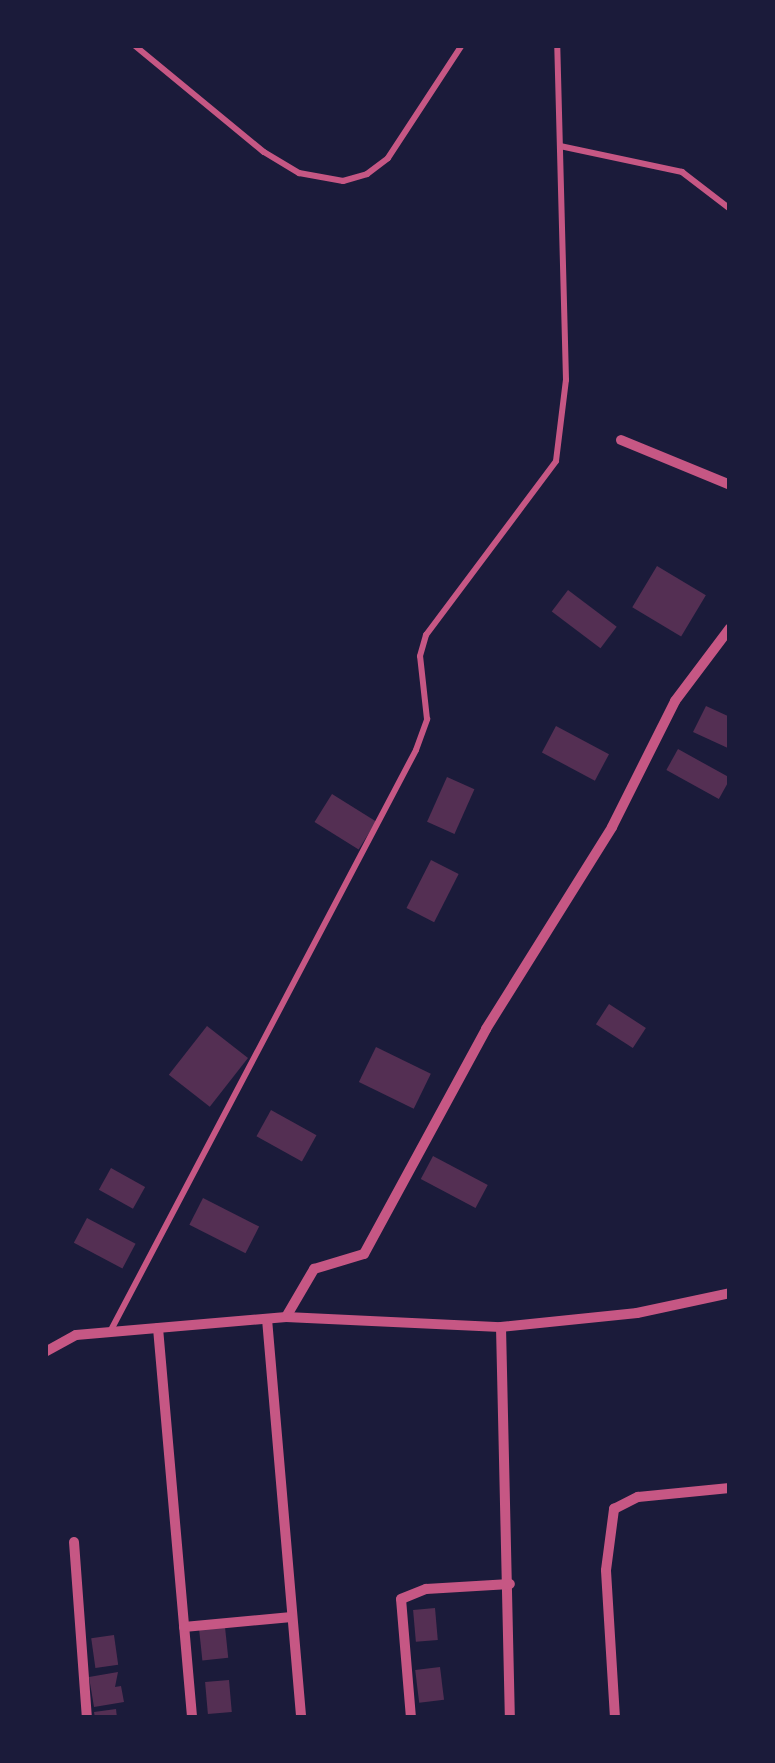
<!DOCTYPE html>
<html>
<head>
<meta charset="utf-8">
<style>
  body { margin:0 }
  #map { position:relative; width:775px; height:1763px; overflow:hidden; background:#1b1b3a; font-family:"Noto Sans",sans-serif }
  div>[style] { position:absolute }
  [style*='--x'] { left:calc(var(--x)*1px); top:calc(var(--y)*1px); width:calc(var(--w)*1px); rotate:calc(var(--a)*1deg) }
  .building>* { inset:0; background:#542f53; transform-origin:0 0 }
  .service>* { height:6px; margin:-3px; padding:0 3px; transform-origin:3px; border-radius:3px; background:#c65784 }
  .minor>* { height:10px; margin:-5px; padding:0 5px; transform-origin:5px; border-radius:5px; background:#c65784 }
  span { translate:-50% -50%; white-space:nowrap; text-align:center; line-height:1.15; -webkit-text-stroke:10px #1b1b3a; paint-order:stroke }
  .frame { position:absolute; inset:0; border:48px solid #1b1b3a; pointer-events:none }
</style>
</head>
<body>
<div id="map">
  <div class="building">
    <div style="left:657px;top:566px;width:57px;height:48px;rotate:31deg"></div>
    <div style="left:568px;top:590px;width:61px;height:27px;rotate:37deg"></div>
    <div style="clip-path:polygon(706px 706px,730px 717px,730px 749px,693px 732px)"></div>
    <div style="left:556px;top:726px;width:60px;height:30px;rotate:28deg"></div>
    <div style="left:678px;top:749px;width:60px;height:24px;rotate:29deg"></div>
    <div style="left:447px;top:777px;width:30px;height:49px;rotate:24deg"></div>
    <div style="left:332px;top:794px;width:52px;height:33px;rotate:32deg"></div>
    <div style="left:431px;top:860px;width:31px;height:54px;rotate:27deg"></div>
    <div style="left:609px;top:1004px;width:44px;height:24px;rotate:33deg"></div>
    <div style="left:207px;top:1026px;width:52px;height:62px;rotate:38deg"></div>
    <div style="left:376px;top:1047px;width:61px;height:39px;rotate:26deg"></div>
    <div style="left:271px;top:1110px;width:52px;height:30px;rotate:29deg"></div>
    <div style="left:433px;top:1156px;width:62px;height:26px;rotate:28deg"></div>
    <div style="left:111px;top:1168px;width:39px;height:25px;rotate:29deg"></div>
    <div style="left:203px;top:1198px;width:63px;height:30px;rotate:27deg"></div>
    <div style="left:87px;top:1218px;width:55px;height:28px;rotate:28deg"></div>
    <div style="left:435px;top:1608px;width:32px;height:22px;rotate:85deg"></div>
    <div style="left:225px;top:1627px;width:31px;height:26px;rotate:84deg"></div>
    <div style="left:114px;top:1635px;width:30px;height:23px;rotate:82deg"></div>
    <div style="left:440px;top:1667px;width:33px;height:25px;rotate:83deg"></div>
    <div style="clip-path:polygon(118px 1672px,115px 1687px,121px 1686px,124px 1702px,94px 1707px,89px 1677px)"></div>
    <div style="left:229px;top:1680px;width:32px;height:24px;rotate:85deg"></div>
    <div style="clip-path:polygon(116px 1709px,117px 1718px,95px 1718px,94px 1712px)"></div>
  </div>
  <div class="service">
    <div style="--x:134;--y:45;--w:168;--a:39.5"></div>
    <div style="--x:264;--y:152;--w:41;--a:31"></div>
    <div style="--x:299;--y:173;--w:45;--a:10.3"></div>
    <div style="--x:343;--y:181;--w:25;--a:-16"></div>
    <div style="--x:367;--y:174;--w:26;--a:-37"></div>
    <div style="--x:388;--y:158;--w:135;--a:-56.8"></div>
    <div style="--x:560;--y:146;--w:125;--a:12"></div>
    <div style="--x:682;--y:172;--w:61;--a:37.6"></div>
    <div style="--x:111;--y:1330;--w:655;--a:-62.26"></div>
    <div style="--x:416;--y:750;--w:33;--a:-70"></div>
    <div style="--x:427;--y:719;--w:63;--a:-96.3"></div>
    <div style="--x:420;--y:656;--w:22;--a:-74"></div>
    <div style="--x:426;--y:635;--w:217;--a:-53.2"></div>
    <div style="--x:556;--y:461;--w:82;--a:-83"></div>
    <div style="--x:566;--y:380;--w:335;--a:-91.5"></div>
  </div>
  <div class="minor">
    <div style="--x:621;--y:440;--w:118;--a:22.4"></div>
    <div style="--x:286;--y:1317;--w:56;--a:-59.7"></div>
    <div style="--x:314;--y:1269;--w:52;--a:-16.7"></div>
    <div style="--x:364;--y:1254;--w:256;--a:-61.5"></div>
    <div style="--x:486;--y:1029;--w:238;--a:-58"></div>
    <div style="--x:612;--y:827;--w:141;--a:-63.4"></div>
    <div style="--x:675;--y:701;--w:91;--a:-53"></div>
    <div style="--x:267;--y:1319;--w:400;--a:85.1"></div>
    <div style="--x:501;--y:1327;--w:391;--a:88.7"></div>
    <div style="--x:158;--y:1328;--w:391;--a:85"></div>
    <div style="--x:45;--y:1352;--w:35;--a:-29"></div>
    <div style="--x:76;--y:1335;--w:211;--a:-4.9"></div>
    <div style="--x:286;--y:1317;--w:215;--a:2.7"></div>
    <div style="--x:501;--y:1327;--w:137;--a:-5.9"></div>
    <div style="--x:637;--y:1313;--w:95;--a:-12.1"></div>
    <div style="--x:74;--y:1542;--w:176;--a:85.8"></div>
    <div style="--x:184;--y:1627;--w:108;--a:-5.3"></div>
    <div style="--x:411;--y:1718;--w:119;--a:-94.8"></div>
    <div style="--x:401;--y:1599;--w:27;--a:-22"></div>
    <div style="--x:426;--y:1589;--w:84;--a:-3.4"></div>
    <div style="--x:615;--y:1718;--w:148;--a:-93.5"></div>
    <div style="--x:606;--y:1570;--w:62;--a:-82.5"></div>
    <div style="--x:614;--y:1509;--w:27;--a:-27"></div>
    <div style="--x:638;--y:1497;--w:92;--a:-5.6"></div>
  </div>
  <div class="frame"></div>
</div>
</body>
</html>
